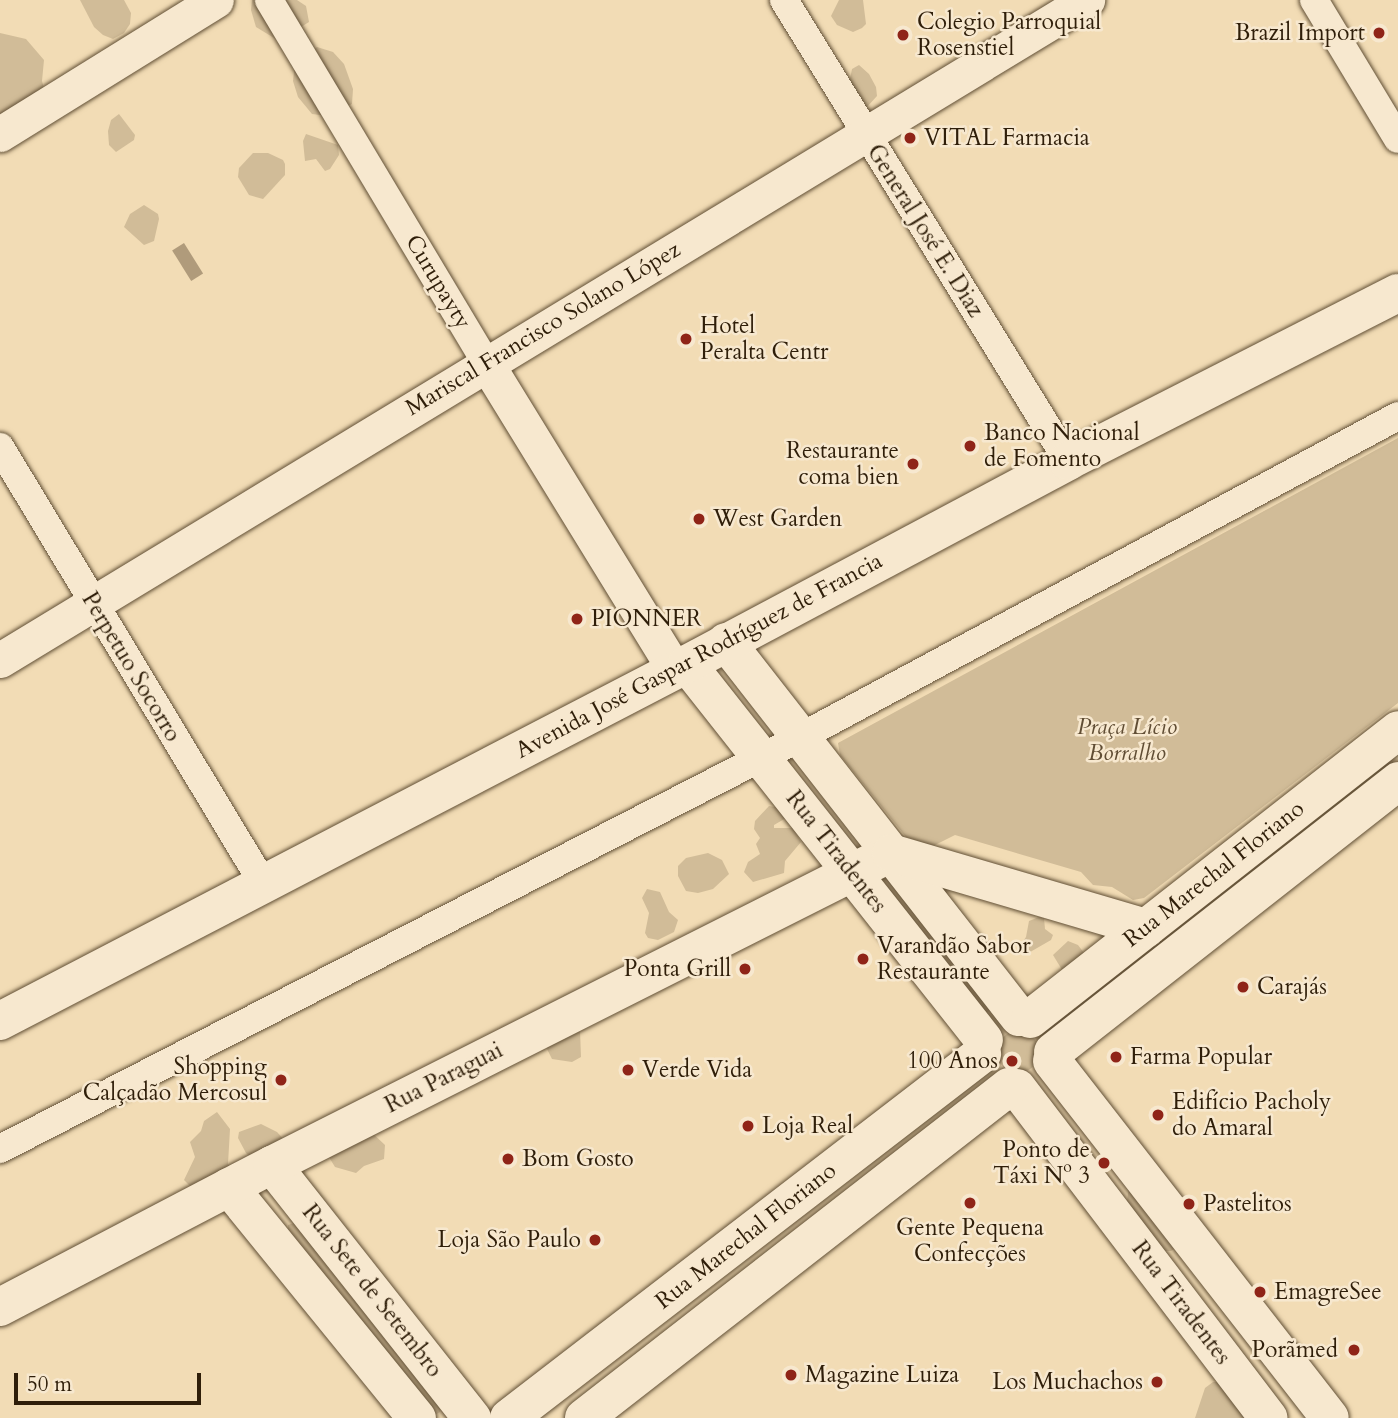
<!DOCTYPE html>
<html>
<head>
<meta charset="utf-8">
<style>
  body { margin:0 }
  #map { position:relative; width:1398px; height:1418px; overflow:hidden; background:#f2dcb5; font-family:Cardo,serif }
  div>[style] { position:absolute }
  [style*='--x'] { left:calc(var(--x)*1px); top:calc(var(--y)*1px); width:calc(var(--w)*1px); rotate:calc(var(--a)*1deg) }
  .green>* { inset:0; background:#d1bc98 }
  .round { border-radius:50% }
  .water>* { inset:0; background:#b09b7b; transform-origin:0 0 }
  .roads { filter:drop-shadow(0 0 2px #604e34) drop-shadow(0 0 2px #604e34) }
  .minor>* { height:28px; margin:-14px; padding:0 14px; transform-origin:14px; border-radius:14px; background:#f7e8cf }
  .tertiary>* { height:35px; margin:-17.5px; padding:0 17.5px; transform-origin:17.5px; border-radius:17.5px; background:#f7e8cf }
  .secondary>* { height:38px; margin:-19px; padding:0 19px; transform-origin:19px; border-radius:19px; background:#f7e8cf }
  .dots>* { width:19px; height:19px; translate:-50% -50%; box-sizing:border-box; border:4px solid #f7e8cf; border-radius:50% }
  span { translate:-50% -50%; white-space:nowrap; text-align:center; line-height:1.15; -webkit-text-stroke:5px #f7e8cf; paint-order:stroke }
  .poi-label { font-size:23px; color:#2f1e09 }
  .left { translate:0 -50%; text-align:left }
  .right { translate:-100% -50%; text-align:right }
  .street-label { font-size:23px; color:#2f1e09 }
  .park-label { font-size:23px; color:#604d34; font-style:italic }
  .scale { position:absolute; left:14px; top:1373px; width:187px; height:32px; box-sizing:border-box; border:4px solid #2f1e09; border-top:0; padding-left:9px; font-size:21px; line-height:24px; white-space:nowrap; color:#2f1e09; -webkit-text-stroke:5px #f7e8cf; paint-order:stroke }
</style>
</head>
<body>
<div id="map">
  <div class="green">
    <div style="clip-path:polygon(80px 0,124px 0,131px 13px,130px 24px,124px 33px,113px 39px,103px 35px,94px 27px)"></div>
    <div style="clip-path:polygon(252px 0,297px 0,306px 6px,309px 22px,279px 41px,256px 27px,251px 10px)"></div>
    <div style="clip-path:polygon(839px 0,863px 0,866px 24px,862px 28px,853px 32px,837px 25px,831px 16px)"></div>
    <div style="clip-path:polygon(0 33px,26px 39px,44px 60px,42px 81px,48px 103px,0 145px)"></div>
    <div style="clip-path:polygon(317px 47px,333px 52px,344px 64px,353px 89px,352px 104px,328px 116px,312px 114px,298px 97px,293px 81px,295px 63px)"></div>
    <div style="clip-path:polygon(859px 65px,869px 74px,876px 87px,877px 96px,866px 108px,846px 82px,850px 79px,852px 69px)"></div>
    <div style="clip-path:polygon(119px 114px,135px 135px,134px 140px,116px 152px,109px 145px,108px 131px,111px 120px)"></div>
    <div style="clip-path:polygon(306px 134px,338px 145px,339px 155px,330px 169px,325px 171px,316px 159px,305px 161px,303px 141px)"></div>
    <div style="clip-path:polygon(253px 153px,268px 153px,283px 160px,285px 164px,285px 175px,263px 199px,249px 195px,238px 177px,239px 168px)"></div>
    <div style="clip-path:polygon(144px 205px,158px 214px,159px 219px,154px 241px,144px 245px,124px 227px,130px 214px)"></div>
    <div style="clip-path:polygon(1398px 438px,1398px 703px,1144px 898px,1133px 900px,1112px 887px,1093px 885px,1081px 872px,955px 835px,933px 846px,906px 837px,840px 755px,838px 743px)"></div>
    <div style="clip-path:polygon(769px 806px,780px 808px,786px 818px,774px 825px,774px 828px,793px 828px,801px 842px,785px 861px,784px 873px,753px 882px,744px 872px,748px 862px,760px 854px,756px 844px,760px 838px,754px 829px,755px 821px)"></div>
    <div style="clip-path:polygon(708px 853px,722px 860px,729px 874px,713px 889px,698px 893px,686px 891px,678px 876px,678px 866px,686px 858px)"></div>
    <div style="clip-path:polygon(885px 866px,993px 1006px,988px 1012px,983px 1014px,886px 887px,882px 876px)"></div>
    <div style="clip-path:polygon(647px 889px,660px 892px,669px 912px,678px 920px,674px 932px,658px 940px,648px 938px,645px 933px,649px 913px,642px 898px)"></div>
    <div style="clip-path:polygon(1039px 917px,1044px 918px,1045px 929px,1053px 935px,1051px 940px,1025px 955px,1020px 946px,1026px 937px,1029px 921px)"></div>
    <div style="clip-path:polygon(1068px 941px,1078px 945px,1084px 953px,1064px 973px,1053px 955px)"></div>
    <div style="clip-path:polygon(580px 1030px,581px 1057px,572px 1062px,552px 1059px,545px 1045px)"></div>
    <div class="round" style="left:997px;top:1031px;width:42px;height:42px"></div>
    <div style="clip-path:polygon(217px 1112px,230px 1129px,228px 1164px,234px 1173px,192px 1188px,184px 1180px,195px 1157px,190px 1142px,201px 1131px,204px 1121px)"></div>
    <div style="clip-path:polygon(261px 1124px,277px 1132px,288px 1144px,259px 1164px,246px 1153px,238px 1138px,239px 1132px)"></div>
    <div style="clip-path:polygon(369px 1130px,385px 1145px,384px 1159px,364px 1166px,356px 1173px,335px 1167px,324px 1149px)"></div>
    <div style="clip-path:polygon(1129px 1187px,1179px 1246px,1171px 1251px,1160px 1251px,1126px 1208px)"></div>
    <div style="clip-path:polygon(294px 1223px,441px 1407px,440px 1412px,435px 1415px,288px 1231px,288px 1225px)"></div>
    <div style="clip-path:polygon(1213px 1382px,1218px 1382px,1250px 1418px,1195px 1418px,1205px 1388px)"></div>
  </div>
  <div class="water">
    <div style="left:184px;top:243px;width:36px;height:14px;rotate:58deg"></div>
  </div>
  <div class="roads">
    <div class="minor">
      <div style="--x:269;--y:0;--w:423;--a:59.1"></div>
      <div style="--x:784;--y:0;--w:541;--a:58.36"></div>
      <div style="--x:1314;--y:0;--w:162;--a:58.9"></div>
      <div style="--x:0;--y:447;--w:511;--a:58.92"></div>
      <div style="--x:0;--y:1149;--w:879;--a:-27.21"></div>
      <div style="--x:782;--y:747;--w:699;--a:-28.25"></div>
    </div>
    <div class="tertiary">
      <div style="--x:0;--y:134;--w:254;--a:-31.8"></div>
      <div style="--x:486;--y:363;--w:361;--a:58.4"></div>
      <div style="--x:0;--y:660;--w:1272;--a:-31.27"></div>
    </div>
    <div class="secondary">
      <div style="--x:726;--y:642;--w:476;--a:52"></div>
      <div style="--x:687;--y:664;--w:479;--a:51.7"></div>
      <div style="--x:1030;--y:1019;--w:468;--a:-38.1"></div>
      <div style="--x:0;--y:1021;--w:774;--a:-27.46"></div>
      <div style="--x:687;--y:664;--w:432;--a:-28"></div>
      <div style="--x:1068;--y:461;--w:370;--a:-27"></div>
      <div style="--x:1053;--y:1052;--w:439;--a:-38.1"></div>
      <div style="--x:1052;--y:1061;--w:452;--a:52.1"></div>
      <div style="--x:1017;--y:1088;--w:415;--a:52.7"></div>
      <div style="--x:272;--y:1165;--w:323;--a:51.7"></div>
      <div style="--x:229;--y:1187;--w:298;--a:50.9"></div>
      <div style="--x:0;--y:1307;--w:307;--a:-27.6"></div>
      <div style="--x:272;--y:1165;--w:693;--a:-26.75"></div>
      <div style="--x:891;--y:853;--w:266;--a:16.4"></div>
      <div style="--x:509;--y:1418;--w:597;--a:-37.58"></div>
      <div style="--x:584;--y:1418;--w:539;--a:-37.91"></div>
    </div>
  </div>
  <div class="dots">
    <div style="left:1379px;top:33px;background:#8f2418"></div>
    <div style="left:903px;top:35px;background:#8f2418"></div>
    <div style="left:910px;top:138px;background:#8f2418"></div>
    <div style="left:686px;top:339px;background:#8f2418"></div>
    <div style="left:970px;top:446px;background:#8f2418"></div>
    <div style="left:913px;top:464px;background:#8f2418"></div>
    <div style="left:699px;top:519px;background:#8f2418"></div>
    <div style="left:577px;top:619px;background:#8f2418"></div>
    <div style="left:863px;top:959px;background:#8f2418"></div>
    <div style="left:745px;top:969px;background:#8f2418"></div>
    <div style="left:1243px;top:987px;background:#8f2418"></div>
    <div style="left:1116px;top:1057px;background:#8f2418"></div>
    <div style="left:1012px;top:1061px;background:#8f2418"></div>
    <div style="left:628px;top:1070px;background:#8f2418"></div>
    <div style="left:281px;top:1080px;background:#8f2418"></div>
    <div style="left:1158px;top:1115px;background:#8f2418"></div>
    <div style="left:748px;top:1126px;background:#8f2418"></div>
    <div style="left:508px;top:1159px;background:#8f2418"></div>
    <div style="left:1104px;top:1163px;background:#8f2418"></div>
    <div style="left:970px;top:1203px;background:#8f2418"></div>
    <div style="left:1189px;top:1204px;background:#8f2418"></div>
    <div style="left:595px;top:1240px;background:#8f2418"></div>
    <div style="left:1260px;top:1292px;background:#8f2418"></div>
    <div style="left:1354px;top:1350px;background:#8f2418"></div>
    <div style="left:791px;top:1375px;background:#8f2418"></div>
    <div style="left:1157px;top:1382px;background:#8f2418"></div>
  </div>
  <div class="poi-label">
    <span class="left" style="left:917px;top:35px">Colegio Parroquial<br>Rosenstiel</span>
    <span class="right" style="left:1365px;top:33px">Brazil Import</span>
    <span class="left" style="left:924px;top:138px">VITAL Farmacia</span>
    <span class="left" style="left:700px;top:339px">Hotel<br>Peralta Centr</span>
    <span class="left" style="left:984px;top:446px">Banco Nacional<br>de Fomento</span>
    <span class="right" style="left:899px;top:464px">Restaurante<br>coma bien</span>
    <span class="left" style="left:713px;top:519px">West Garden</span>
    <span class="left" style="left:591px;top:619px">PIONNER</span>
    <span class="left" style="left:877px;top:959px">Varandão Sabor<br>Restaurante</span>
    <span class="right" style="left:731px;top:969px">Ponta Grill</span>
    <span class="left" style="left:1257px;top:987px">Carajás</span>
    <span class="left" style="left:1130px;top:1057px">Farma Popular</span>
    <span class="right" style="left:998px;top:1061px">100 Anos</span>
    <span class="right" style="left:267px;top:1080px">Shopping<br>Calçadão Mercosul</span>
    <span class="left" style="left:642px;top:1070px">Verde Vida</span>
    <span class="left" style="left:1172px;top:1115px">Edifício Pacholy<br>do Amaral</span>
    <span class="left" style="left:762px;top:1126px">Loja Real</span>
    <span class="right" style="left:1090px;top:1163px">Ponto de<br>Táxi Nº 3</span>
    <span class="left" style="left:522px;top:1159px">Bom Gosto</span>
    <span class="left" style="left:1203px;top:1204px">Pastelitos</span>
    <span style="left:970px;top:1241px">Gente Pequena<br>Confecções</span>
    <span class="right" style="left:581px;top:1240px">Loja São Paulo</span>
    <span class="left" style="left:1274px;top:1292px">EmagreSee</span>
    <span class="right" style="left:1338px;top:1350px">Porãmed</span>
    <span class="left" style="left:805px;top:1375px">Magazine Luiza</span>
    <span class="right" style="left:1143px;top:1382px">Los Muchachos</span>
  </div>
  <div class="street-label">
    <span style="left:925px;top:231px;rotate:58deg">General José E. Diaz</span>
    <span style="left:438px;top:282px;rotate:59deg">Curupayty</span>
    <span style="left:543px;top:329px;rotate:-31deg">Mariscal Francisco Solano López</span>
    <span style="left:699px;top:656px;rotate:-28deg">Avenida José Gaspar Rodríguez de Francia</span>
    <span style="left:131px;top:667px;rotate:59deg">Perpetuo Socorro</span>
    <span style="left:836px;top:852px;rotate:52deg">Rua Tiradentes</span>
    <span style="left:1214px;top:874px;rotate:-38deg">Rua Marechal Floriano</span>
    <span style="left:444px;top:1078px;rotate:-27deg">Rua Paraguai</span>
    <span style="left:746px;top:1236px;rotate:-38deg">Rua Marechal Floriano</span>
    <span style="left:372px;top:1291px;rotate:52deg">Rua Sete de Setembro</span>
    <span style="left:1181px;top:1303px;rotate:53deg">Rua Tiradentes</span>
  </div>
  <div class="park-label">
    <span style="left:1127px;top:740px">Praça Lício<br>Borralho</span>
  </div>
  <div class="scale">50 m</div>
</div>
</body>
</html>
